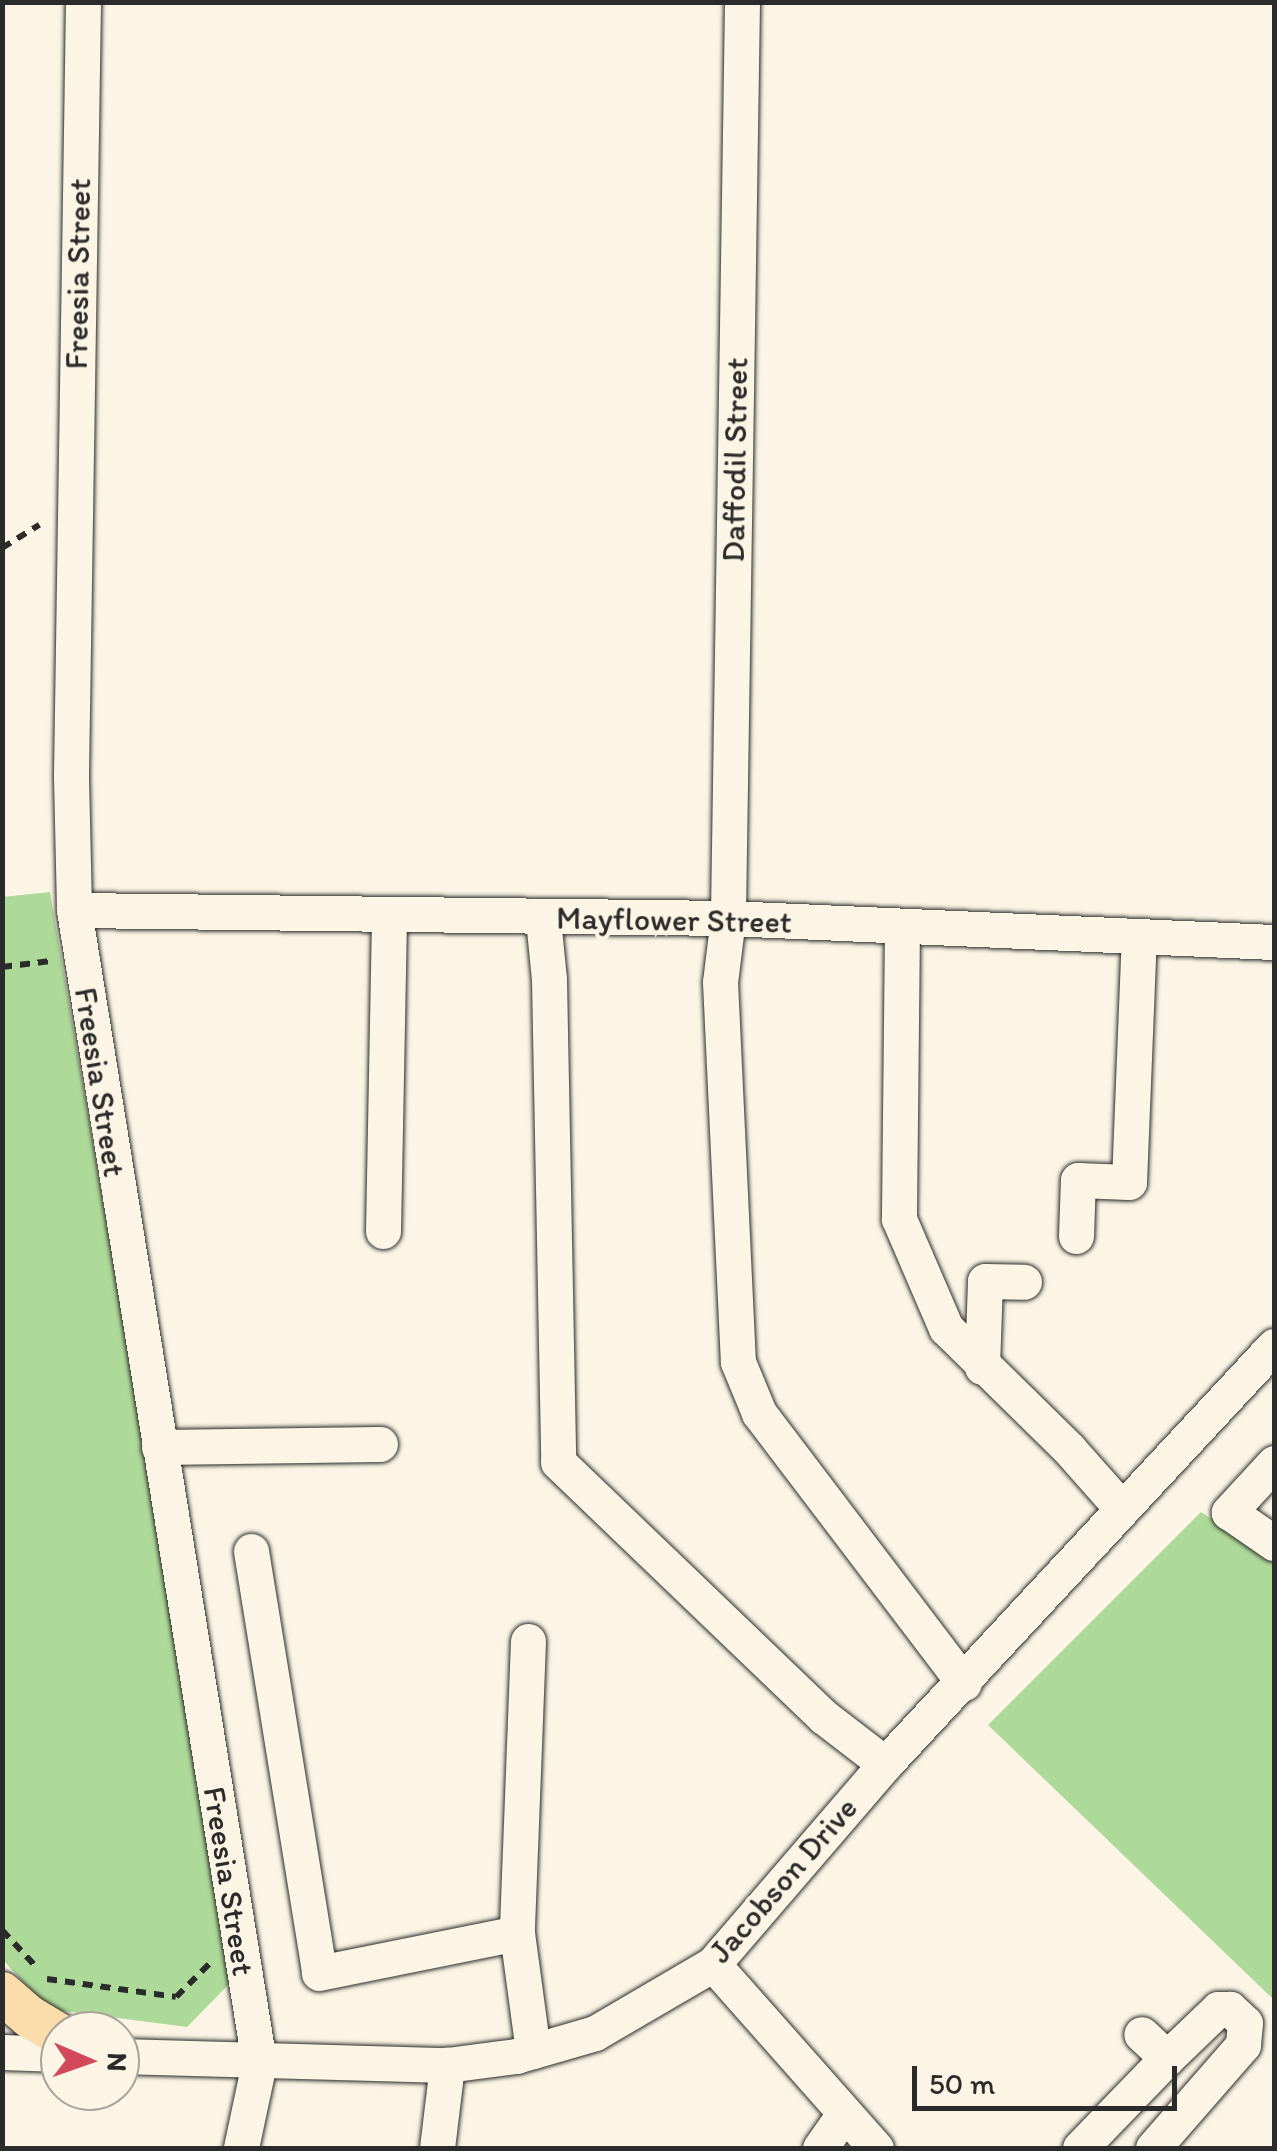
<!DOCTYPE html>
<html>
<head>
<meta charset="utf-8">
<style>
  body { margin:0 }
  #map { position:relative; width:1277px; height:2151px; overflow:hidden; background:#fcf5e5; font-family:Itim,sans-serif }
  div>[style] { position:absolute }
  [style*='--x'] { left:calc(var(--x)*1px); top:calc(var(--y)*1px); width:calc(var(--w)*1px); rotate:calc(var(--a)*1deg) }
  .green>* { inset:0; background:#aeda99 }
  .path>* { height:6px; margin-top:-3px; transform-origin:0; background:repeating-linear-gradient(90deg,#2b2b2b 0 10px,transparent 0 18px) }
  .roads { filter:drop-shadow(0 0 2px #2b2b2b) drop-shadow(0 0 2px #2b2b2b) }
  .minor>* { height:35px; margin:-17.5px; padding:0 17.5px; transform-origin:17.5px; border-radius:17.5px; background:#fcf5e5 }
  .major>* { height:42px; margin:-21px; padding:0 21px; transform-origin:21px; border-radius:21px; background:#faddab }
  span { translate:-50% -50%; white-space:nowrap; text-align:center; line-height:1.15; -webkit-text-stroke:8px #fcf5e5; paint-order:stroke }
  .street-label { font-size:32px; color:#2b2b2b }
  .frame { position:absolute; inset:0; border:5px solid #2b2b2b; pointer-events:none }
  .north { position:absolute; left:40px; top:2011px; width:100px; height:100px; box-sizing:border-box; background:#fcf5e5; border:2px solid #a8a49b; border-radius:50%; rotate:92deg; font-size:28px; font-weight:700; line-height:40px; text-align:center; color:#2b2b2b }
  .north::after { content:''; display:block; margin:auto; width:35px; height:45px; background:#d1495b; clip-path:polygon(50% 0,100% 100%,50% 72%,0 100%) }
  .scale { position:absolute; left:912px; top:2066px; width:265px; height:45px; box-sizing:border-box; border:5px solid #2b2b2b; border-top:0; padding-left:12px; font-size:30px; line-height:35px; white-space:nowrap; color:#2b2b2b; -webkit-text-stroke:8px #fcf5e5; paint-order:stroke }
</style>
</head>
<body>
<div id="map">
  <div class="green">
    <div style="clip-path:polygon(50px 892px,235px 1978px,187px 2027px,48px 2009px,3px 1960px,2px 897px)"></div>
    <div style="clip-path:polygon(1201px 1512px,1274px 1559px,1274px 2000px,988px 1725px)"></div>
  </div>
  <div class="path">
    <div style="--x:2;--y:548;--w:44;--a:-31.9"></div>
    <div style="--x:2;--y:967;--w:49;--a:-7"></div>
    <div style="--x:2;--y:1930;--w:54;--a:47.2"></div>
    <div style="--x:47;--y:1979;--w:130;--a:7.9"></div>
    <div style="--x:176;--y:1997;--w:47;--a:-45"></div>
  </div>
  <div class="roads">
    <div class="minor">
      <div style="--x:83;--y:2;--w:775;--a:90.89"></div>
      <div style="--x:71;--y:777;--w:133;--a:88.7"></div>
      <div style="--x:74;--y:910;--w:1168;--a:80.88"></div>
      <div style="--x:259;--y:2063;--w:87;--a:102"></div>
      <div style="--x:742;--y:2;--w:916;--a:90.88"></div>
      <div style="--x:728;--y:918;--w:64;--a:97.1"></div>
      <div style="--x:720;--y:982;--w:380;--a:87.3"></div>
      <div style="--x:738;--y:1362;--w:55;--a:67.6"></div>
      <div style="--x:759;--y:1413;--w:339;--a:52.8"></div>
      <div style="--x:74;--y:910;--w:654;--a:0.7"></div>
      <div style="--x:728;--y:918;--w:547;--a:2.52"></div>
      <div style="--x:543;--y:919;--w:60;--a:84.3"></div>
      <div style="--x:549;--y:979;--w:483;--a:88.9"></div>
      <div style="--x:558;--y:1462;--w:368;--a:43.8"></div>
      <div style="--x:824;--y:1717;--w:77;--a:37.6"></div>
      <div style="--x:902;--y:926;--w:293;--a:90.6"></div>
      <div style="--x:899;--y:1219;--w:119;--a:66.7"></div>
      <div style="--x:946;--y:1328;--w:173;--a:44.5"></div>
      <div style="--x:1069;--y:1449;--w:80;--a:48.5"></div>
      <div style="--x:383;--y:1231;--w:315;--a:-88.9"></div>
      <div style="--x:1076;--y:1236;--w:56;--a:-88"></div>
      <div style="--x:1078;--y:1180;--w:51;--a:2.2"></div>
      <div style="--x:1129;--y:1182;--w:246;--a:-87.7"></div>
      <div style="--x:982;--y:1367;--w:86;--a:-88"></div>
      <div style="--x:985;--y:1281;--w:39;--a:1"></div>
      <div style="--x:159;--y:1447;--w:221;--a:-0.8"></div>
      <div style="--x:1274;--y:1463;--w:67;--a:132.6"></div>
      <div style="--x:1229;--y:1512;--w:55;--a:34.6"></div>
      <div style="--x:251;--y:1551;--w:427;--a:80.8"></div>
      <div style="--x:319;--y:1973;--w:202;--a:-11.4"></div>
      <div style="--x:528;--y:1641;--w:292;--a:92.2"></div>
      <div style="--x:517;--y:1933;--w:119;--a:82.3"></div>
      <div style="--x:713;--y:1964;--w:246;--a:48.5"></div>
      <div style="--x:2;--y:2052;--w:58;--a:2"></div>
      <div style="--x:120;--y:2056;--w:327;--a:1.6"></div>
      <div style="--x:447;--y:2065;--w:70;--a:-7.4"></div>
      <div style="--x:516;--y:2056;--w:82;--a:-16.2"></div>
      <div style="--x:595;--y:2033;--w:137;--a:-30.3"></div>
      <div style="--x:713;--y:1964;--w:264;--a:-49.3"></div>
      <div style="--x:885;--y:1764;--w:571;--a:-47.06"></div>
      <div style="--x:437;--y:2148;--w:84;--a:-83.1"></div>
      <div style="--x:820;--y:2148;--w:42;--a:-54.8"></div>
      <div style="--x:1080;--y:2148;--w:125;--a:-46"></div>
      <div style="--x:1167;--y:2058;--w:35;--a:-137"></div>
      <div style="--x:1153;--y:2148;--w:137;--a:-48.9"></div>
      <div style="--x:1243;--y:2045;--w:22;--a:-85"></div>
      <div style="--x:1245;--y:2023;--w:21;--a:-137"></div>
      <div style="--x:1230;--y:2009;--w:12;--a:180"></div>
      <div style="--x:1218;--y:2009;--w:71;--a:136.1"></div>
    </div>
    <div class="major">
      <div style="--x:2;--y:1993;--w:37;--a:41"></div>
      <div style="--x:30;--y:2017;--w:35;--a:31"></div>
    </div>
  </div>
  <div class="street-label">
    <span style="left:78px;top:274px;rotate:-89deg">Freesia Street</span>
    <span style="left:735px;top:460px;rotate:-89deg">Daffodil Street</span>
    <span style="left:674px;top:920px;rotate:1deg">Mayflower Street</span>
    <span style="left:100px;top:1082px;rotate:81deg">Freesia Street</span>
    <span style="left:783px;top:1880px;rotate:-49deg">Jacobson Drive</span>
    <span style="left:229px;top:1881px;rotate:81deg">Freesia Street</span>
  </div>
  <div class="frame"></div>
  <div class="north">N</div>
  <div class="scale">50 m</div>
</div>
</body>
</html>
